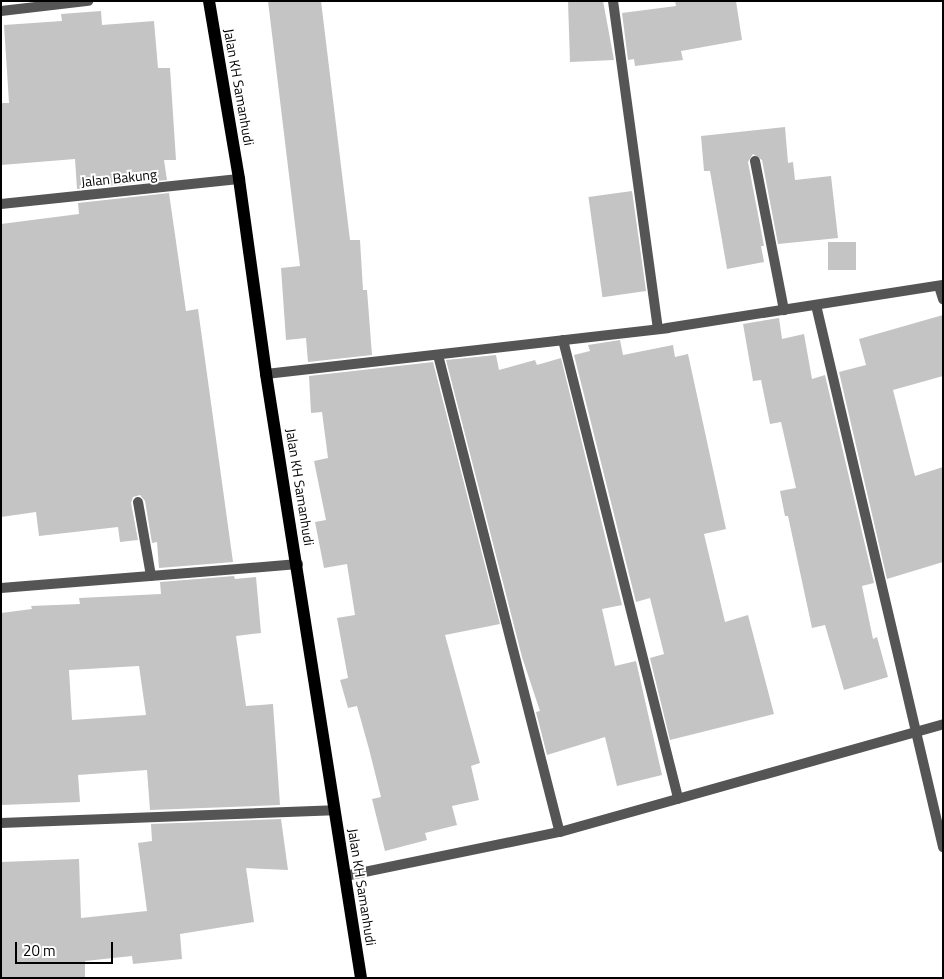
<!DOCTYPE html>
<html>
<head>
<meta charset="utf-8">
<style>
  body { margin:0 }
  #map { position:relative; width:944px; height:979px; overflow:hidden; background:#fff; font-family:"Titillium Web",sans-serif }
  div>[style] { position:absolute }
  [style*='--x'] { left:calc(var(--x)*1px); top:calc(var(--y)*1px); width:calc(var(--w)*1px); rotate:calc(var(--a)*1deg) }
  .building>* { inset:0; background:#c4c4c4; transform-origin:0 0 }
  .lane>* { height:10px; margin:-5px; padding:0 5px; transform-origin:5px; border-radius:5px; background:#555 }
  .street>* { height:10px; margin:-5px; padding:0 5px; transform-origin:5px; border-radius:5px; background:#555 }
  .primary>* { height:12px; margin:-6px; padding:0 6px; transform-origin:6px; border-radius:6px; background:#000 }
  span { translate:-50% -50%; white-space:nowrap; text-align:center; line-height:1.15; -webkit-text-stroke:4px #fff; paint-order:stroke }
  .street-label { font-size:14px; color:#000 }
  .frame { position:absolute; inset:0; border:2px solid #000; pointer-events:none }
  .scale { position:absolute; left:15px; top:942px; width:98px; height:22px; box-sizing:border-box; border:2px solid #000; border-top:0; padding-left:6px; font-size:15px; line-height:18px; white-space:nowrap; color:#000; -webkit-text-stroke:4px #fff; paint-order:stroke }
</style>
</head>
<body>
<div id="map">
  <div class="building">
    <div style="clip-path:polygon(268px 1px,321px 1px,350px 240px,360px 240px,363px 290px,367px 290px,372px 355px,308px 362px,306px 338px,286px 340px,281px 268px,300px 266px)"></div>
    <div style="clip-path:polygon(568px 1px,603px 1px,614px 60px,570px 62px)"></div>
    <div style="clip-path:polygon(675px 1px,736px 1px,742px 40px,681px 51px,683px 60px,635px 66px,634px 59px,628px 60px,622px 13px,676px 6px)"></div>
    <div style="clip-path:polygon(101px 11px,102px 25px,154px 21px,158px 68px,170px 68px,176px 160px,164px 160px,167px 180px,77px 189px,75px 159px,1px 165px,1px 103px,9px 103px,4px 25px,62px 21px,61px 14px)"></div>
    <div style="clip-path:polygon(785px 127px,788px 163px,793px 162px,795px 180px,831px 176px,838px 238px,778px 244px,762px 160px,753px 154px,748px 162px,764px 246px,761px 246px,764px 262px,727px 269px,710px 171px,704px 171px,701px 136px)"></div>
    <div style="left:632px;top:191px;width:101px;height:44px;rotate:82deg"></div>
    <div style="clip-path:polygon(169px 193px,186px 311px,198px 309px,233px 562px,159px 568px,157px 542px,152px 543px,145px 501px,140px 495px,133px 497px,131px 503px,138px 540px,120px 542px,118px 527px,39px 536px,36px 512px,1px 517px,1px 224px,79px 214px,78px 203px)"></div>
    <div style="left:828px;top:242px;width:28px;height:28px"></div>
    <div style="clip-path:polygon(943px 315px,943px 376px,893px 390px,915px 476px,943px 467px,943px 562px,887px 579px,839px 372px,866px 365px,859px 339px)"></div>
    <div style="clip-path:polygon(779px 318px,782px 339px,804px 334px,812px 379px,825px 375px,874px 583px,862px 586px,873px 639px,877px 637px,888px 677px,844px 690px,825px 625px,812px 628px,788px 516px,785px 516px,780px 491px,796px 488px,781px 422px,770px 424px,761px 380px,753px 381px,743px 324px)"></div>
    <div style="clip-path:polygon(620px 340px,623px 355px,673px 345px,675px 357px,688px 354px,726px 529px,704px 534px,725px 622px,748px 615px,774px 714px,670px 740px,650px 658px,664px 654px,650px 598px,636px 602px,574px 355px,590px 351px,588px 345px)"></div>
    <div style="clip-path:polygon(496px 355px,499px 370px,535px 360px,537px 365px,561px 358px,622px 605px,602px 609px,615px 666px,636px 661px,662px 775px,617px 786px,605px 737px,547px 755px,536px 712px,540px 711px,522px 657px,446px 360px)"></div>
    <div style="clip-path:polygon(433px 362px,500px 624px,445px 635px,480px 763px,471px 766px,479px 800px,452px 806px,457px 825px,425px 833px,427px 840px,385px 851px,372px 799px,381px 797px,369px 749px,357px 706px,348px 708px,340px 680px,348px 678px,337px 618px,355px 615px,347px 564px,324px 568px,315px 522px,326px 520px,314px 461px,328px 458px,322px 412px,311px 413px,309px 376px)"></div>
    <div style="clip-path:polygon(evenodd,234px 576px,235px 579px,256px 577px,261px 633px,236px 636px,246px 706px,273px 704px,280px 805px,150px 810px,147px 770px,78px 775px,80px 802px,1px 805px,1px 613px,32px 609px,31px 606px,80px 604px,79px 598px,161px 594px,160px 582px,234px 576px,139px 666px,146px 715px,72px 720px,69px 670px,139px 666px)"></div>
    <div style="clip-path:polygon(281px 819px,288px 870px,246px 868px,254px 922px,180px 934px,182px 959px,133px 964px,132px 956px,85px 961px,85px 978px,1px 978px,1px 862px,79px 859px,81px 918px,147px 911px,138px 843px,152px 841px,151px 824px)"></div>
  </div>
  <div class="lane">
    <div style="--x:138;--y:502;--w:75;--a:80"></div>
  </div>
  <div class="street">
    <div style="--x:613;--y:1;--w:331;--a:82.2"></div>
    <div style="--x:1;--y:11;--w:88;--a:-6.6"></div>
    <div style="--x:755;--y:161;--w:152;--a:79"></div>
    <div style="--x:1;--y:204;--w:239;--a:-6"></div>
    <div style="--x:939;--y:286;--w:14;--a:73"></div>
    <div style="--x:816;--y:305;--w:557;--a:76.81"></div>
    <div style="--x:563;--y:340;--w:473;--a:75.9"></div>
    <div style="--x:438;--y:355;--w:492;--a:75.7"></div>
    <div style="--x:266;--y:374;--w:404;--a:-6.5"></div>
    <div style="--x:667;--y:328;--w:279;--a:-8.9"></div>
    <div style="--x:1;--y:588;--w:298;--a:-4.6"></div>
    <div style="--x:1;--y:823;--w:333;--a:-2.2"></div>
    <div style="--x:345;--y:876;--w:219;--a:-11.6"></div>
    <div style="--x:560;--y:832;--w:398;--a:-15.7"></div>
  </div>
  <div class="primary">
    <div style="--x:209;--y:1;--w:181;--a:80.4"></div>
    <div style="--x:239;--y:179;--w:197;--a:82.1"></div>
    <div style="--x:266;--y:374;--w:611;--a:81.06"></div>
  </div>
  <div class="street-label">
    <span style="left:239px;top:87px;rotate:80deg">Jalan KH Samanhudi</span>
    <span style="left:119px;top:178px;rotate:-6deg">Jalan Bakung</span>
    <span style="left:300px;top:487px;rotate:81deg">Jalan KH Samanhudi</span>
    <span style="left:362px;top:887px;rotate:81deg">Jalan KH Samanhudi</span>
  </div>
  <div class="frame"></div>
  <div class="scale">20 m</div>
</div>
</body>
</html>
